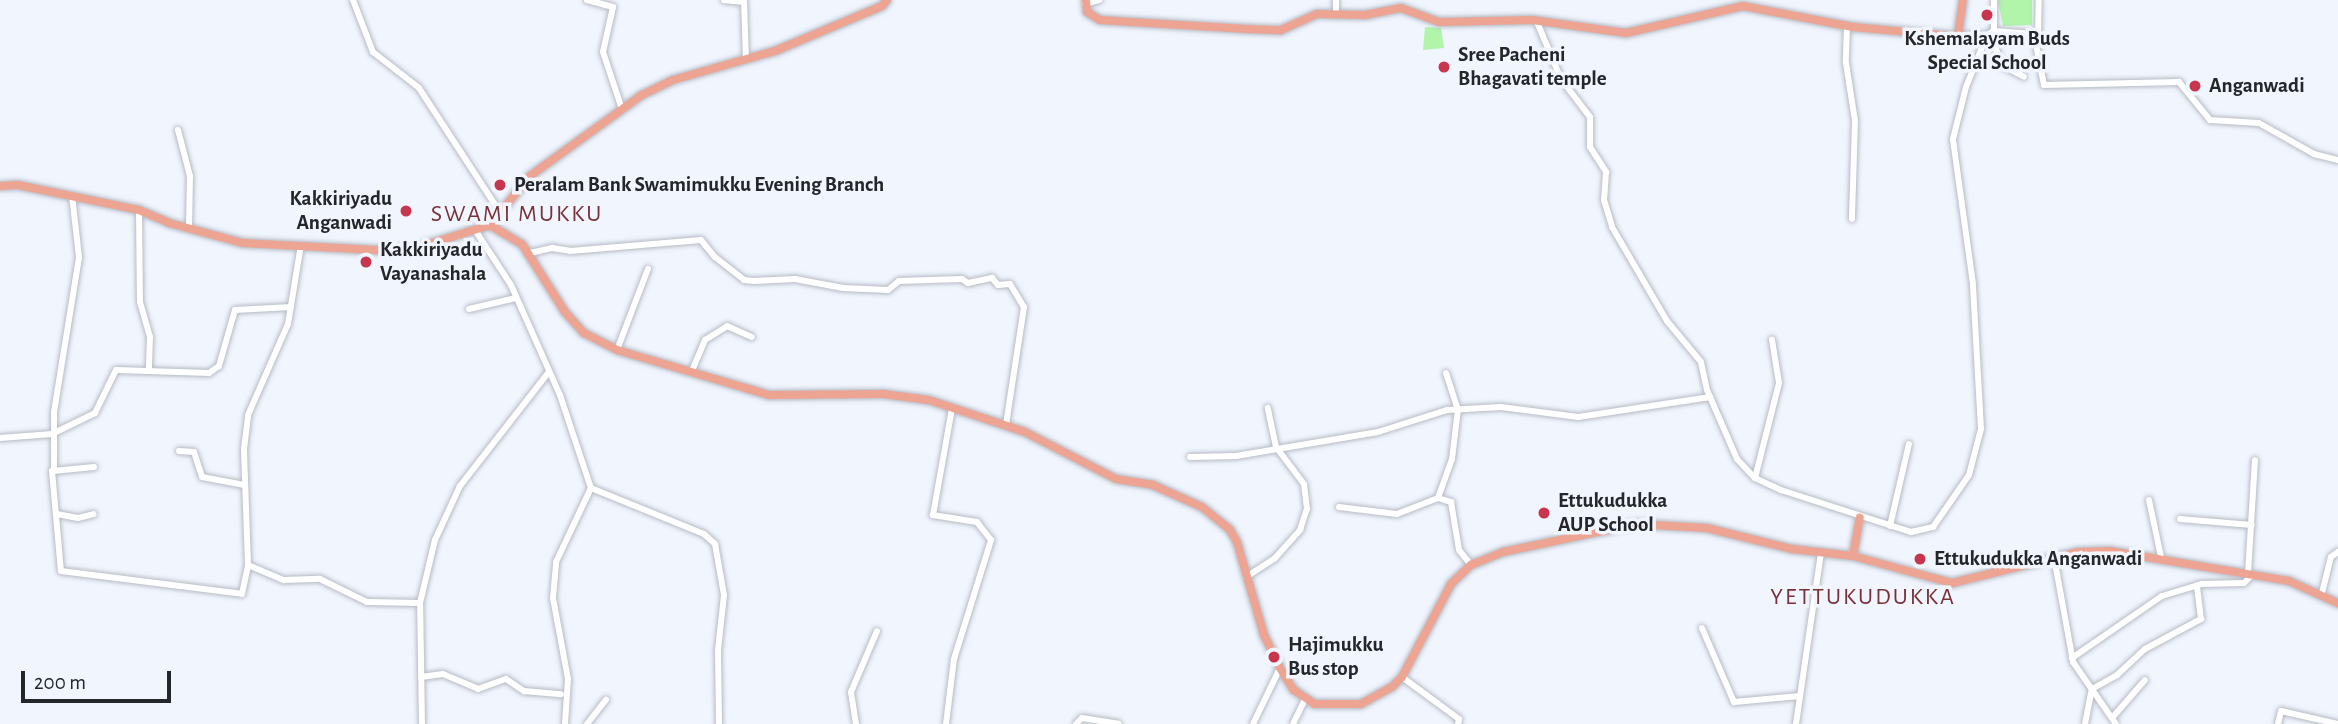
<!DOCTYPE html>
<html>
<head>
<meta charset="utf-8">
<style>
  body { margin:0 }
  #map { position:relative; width:2338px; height:724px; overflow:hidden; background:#f0f5fe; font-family:"Alegreya Sans",sans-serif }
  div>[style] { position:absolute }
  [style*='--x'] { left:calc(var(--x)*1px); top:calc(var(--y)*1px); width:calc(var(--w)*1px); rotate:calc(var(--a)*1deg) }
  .green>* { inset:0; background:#b1f5aa }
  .roads { filter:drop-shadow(0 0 2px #b7bbc4) drop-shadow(0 0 2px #b7bbc4) }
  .minor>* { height:6px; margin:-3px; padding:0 3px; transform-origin:3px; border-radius:3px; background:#fff }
  .major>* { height:8px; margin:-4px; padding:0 4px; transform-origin:4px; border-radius:4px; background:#eda492 }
  .dots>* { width:19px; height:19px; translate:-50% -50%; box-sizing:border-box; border:4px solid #f0f5fe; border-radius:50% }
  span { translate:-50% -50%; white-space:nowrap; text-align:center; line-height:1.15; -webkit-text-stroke:7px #f0f5fe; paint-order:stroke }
  .poi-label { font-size:21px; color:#242629; font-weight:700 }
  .left { translate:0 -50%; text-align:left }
  .right { translate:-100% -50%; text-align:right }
  .quarter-label { font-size:24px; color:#793238; letter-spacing:2px }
  .scale { position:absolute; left:21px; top:671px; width:150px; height:32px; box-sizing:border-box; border:4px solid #242629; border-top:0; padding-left:9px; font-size:21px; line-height:24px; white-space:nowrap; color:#242629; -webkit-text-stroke:5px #f0f5fe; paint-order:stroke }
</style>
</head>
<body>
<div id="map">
  <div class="green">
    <div style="clip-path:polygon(1998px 0,2032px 0,2032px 25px,2003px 26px)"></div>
    <div style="clip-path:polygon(1425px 27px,1441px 28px,1444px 48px,1423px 50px)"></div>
  </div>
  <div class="roads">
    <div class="minor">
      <div style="--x:353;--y:0;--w:56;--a:69"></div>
      <div style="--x:373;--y:52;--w:58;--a:38"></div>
      <div style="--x:419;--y:88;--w:150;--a:56.9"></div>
      <div style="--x:587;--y:0;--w:27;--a:15"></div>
      <div style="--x:613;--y:7;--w:46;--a:102.5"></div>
      <div style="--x:603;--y:52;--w:57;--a:71.6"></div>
      <div style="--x:724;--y:0;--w:20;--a:6"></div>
      <div style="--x:744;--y:0;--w:60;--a:88.1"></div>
      <div style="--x:1085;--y:4;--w:15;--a:-16"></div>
      <div style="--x:1336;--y:14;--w:14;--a:-90"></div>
      <div style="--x:1537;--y:22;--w:62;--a:67.2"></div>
      <div style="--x:1561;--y:79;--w:48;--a:52.7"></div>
      <div style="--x:1590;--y:117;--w:30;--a:90"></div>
      <div style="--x:1590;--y:147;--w:30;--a:57"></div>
      <div style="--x:1606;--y:172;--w:28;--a:94"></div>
      <div style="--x:1604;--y:200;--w:28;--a:73"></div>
      <div style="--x:1612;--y:227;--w:109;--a:59.7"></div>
      <div style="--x:1667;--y:321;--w:53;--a:50.3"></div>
      <div style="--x:1701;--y:362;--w:29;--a:78"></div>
      <div style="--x:1707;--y:390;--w:75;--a:66.5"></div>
      <div style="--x:1737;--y:459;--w:26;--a:47"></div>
      <div style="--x:1755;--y:478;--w:29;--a:25"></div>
      <div style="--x:1781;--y:490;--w:137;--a:17.9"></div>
      <div style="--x:1911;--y:532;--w:23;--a:-13"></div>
      <div style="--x:1933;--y:527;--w:63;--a:-55.3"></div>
      <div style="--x:1969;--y:475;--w:48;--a:-75.4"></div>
      <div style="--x:1981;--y:429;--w:145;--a:-93.2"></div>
      <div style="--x:1973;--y:284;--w:146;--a:-97.9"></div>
      <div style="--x:1953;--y:139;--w:54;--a:-76"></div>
      <div style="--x:1966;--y:87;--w:56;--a:-68"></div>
      <div style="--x:1987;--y:35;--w:29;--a:180"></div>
      <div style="--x:1847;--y:26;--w:37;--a:92"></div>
      <div style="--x:1846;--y:63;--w:59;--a:81.2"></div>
      <div style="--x:1855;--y:121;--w:98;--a:91.8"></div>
      <div style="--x:1994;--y:31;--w:31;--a:-90"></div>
      <div style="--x:1992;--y:32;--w:33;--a:76"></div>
      <div style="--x:2000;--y:64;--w:27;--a:28"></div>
      <div style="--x:1987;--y:35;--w:8;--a:-30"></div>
      <div style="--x:1994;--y:31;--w:40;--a:4.3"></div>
      <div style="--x:2034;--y:34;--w:52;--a:78.9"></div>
      <div style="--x:2044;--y:85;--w:135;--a:-1.3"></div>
      <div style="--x:2179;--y:82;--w:49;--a:50.8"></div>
      <div style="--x:2210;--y:120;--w:49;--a:3.5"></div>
      <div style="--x:2259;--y:123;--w:63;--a:29.4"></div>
      <div style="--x:2314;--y:154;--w:25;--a:14"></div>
      <div style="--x:2038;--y:39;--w:39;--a:-89"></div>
      <div style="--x:178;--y:130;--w:48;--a:75.4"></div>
      <div style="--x:190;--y:176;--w:53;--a:91.1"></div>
      <div style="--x:139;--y:210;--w:92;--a:89.4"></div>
      <div style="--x:140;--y:302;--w:36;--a:74"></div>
      <div style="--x:150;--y:337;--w:34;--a:92"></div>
      <div style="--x:477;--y:233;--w:62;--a:56.8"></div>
      <div style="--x:511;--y:285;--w:120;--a:66"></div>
      <div style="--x:560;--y:395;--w:98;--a:71.6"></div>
      <div style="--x:591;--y:488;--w:122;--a:22.2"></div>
      <div style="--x:704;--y:534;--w:15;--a:42"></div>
      <div style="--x:715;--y:544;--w:52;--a:80"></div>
      <div style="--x:724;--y:595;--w:55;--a:96.2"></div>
      <div style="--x:718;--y:650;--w:74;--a:89.2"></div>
      <div style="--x:530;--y:253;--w:23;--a:-13"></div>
      <div style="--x:552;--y:248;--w:18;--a:9"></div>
      <div style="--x:570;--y:251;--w:131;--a:-4.8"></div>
      <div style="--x:701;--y:240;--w:22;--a:51"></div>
      <div style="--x:715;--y:257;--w:37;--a:38"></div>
      <div style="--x:744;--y:280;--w:10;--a:6"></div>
      <div style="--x:754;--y:281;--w:41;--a:-2.8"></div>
      <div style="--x:795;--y:279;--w:49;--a:10.6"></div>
      <div style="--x:843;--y:288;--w:45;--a:2.5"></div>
      <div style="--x:888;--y:290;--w:14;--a:-39"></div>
      <div style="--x:899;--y:281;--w:63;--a:-1.8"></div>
      <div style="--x:962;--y:279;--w:7;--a:34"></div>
      <div style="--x:968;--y:283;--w:25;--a:-12"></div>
      <div style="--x:992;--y:278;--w:9;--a:49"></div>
      <div style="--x:998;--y:285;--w:12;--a:-5"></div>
      <div style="--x:1010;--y:284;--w:27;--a:59"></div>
      <div style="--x:1024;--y:307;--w:119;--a:98.7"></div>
      <div style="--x:469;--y:309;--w:48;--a:-13.2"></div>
      <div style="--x:617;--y:350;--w:87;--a:-69.1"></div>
      <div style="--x:691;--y:373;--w:36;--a:-67"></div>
      <div style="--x:705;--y:340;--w:26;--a:-32"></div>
      <div style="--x:727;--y:326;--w:27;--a:24"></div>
      <div style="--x:1446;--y:373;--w:38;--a:72"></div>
      <div style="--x:1458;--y:409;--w:50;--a:96.8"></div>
      <div style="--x:1452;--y:459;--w:41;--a:109.7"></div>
      <div style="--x:1438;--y:498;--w:14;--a:17"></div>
      <div style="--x:1451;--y:502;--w:49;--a:80.5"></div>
      <div style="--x:1459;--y:550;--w:19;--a:51"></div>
      <div style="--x:0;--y:438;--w:52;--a:-4.4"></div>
      <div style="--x:52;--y:434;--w:48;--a:-26"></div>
      <div style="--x:95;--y:413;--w:48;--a:-64"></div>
      <div style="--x:116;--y:370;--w:93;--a:1.8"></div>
      <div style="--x:209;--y:373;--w:12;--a:-35"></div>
      <div style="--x:219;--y:366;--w:58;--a:-74.1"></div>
      <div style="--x:235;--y:310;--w:56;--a:-3.1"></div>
      <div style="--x:179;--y:451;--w:15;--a:4"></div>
      <div style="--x:194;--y:452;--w:26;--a:72"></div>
      <div style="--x:202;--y:477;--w:43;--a:10.8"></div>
      <div style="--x:1190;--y:457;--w:46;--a:-1.2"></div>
      <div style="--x:1236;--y:456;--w:144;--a:-9.6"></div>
      <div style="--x:1378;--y:432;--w:72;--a:-17.7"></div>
      <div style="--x:1447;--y:410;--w:54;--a:-3.2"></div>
      <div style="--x:1501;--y:407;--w:78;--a:7.4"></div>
      <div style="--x:1578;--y:417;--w:134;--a:-8.6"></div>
      <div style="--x:94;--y:467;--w:42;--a:174.6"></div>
      <div style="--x:52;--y:471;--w:100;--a:84.9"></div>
      <div style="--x:61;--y:571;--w:182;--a:7.2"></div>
      <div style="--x:242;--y:594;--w:30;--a:-78"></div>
      <div style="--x:248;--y:565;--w:116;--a:-92"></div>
      <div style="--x:244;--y:449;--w:34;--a:-83"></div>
      <div style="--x:248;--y:415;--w:99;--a:-66.3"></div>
      <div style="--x:288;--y:324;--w:80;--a:-80.7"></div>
      <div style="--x:54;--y:471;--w:59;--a:-90"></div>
      <div style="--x:54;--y:412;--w:157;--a:-80.8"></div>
      <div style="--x:79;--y:257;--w:61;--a:-96.5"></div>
      <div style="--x:1755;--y:478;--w:98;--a:-75.8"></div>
      <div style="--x:1779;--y:383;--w:44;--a:-99.2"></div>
      <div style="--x:2149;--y:500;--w:58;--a:78.1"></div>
      <div style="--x:1339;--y:507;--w:58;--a:6.9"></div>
      <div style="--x:1397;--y:514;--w:44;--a:-21.3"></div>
      <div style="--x:57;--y:514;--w:21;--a:11"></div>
      <div style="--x:78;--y:518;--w:16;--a:-14"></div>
      <div style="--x:2180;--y:519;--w:72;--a:4.8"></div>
      <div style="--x:1890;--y:526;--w:84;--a:-77"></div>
      <div style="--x:2054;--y:557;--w:107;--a:79.7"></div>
      <div style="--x:2073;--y:662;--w:75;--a:55.3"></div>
      <div style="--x:248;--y:565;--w:39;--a:23"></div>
      <div style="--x:284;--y:580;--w:36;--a:-2"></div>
      <div style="--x:320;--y:579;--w:52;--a:26.1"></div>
      <div style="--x:367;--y:602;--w:53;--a:1.1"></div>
      <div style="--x:2248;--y:574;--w:114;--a:-86.5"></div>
      <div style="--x:1246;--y:577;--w:35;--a:-33"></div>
      <div style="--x:1275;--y:558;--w:38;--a:-48"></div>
      <div style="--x:1300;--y:530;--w:22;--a:-72"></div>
      <div style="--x:1307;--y:509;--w:25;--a:-97"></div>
      <div style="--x:1304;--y:484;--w:46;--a:-127.1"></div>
      <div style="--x:1276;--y:447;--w:40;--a:-102"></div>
      <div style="--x:2322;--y:593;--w:37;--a:-76"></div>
      <div style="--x:2331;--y:557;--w:9;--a:-36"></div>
      <div style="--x:1702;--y:628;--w:81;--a:66.6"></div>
      <div style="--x:1734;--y:702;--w:66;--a:-5.2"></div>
      <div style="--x:2072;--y:658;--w:109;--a:-34.6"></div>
      <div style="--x:2162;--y:596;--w:42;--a:-16.7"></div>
      <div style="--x:2202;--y:584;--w:42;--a:-1.4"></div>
      <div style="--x:2244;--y:583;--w:11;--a:-45"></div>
      <div style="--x:421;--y:677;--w:22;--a:-8"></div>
      <div style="--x:443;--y:674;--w:38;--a:23"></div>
      <div style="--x:478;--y:689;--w:30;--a:-20"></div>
      <div style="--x:506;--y:679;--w:22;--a:34"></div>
      <div style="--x:524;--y:691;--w:37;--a:5"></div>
      <div style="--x:1402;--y:677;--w:71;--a:36.4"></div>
      <div style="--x:1459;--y:719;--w:5;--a:101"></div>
      <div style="--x:2112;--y:718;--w:50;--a:-49"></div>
      <div style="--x:422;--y:724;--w:121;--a:-90.9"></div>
      <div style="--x:420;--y:603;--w:65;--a:-76.6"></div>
      <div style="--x:435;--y:540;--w:60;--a:-65.2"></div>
      <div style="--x:460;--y:486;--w:143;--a:-52.1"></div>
      <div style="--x:565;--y:724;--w:45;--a:-86.2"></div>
      <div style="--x:568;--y:679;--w:82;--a:-100.5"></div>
      <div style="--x:553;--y:598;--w:36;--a:-85"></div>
      <div style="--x:556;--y:562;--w:82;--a:-64.7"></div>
      <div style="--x:587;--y:724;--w:31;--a:-52"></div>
      <div style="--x:856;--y:724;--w:32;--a:-99"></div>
      <div style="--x:851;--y:692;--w:66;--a:-66.9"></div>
      <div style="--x:946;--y:724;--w:65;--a:-83"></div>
      <div style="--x:954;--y:659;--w:125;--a:-72.7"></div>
      <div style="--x:991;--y:540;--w:23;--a:-128"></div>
      <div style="--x:977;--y:522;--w:45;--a:-171"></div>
      <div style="--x:933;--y:515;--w:109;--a:-79.9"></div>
      <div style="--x:1076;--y:724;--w:8;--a:-45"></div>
      <div style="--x:1082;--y:718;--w:37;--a:9"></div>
      <div style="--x:1253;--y:724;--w:62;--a:-64.3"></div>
      <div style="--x:1293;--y:724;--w:28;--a:-64"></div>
      <div style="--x:1796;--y:724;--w:174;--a:-81.7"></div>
      <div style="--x:2085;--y:724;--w:36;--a:-79"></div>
      <div style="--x:2092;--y:689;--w:29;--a:-29"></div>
      <div style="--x:2117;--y:675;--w:38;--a:-43"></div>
      <div style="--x:2145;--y:649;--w:64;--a:-28.2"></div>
      <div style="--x:2201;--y:619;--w:34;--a:-97"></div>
      <div style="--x:2278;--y:724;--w:13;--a:-77"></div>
      <div style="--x:2281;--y:711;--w:58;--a:12.8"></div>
    </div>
    <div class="major">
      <div style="--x:1086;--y:0;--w:12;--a:85"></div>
      <div style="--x:1087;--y:12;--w:15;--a:32"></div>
      <div style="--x:1100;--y:20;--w:147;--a:3.5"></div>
      <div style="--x:1247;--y:29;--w:34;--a:2"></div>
      <div style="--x:1281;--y:30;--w:39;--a:-24"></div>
      <div style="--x:1317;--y:14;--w:48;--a:1.2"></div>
      <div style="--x:1365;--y:15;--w:37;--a:-11"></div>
      <div style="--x:1401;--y:8;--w:40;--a:20.2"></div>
      <div style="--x:1439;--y:22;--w:93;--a:-1.2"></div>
      <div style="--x:1532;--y:20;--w:95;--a:7.9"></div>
      <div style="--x:1626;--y:33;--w:120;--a:-13"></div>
      <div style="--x:1743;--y:6;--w:112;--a:10.8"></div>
      <div style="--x:1853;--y:27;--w:98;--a:5.2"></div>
      <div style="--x:1951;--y:36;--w:7;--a:-8"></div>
      <div style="--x:1958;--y:35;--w:35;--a:-82"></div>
      <div style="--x:0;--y:186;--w:18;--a:-3"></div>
      <div style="--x:18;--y:185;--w:124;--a:11.7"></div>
      <div style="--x:139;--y:210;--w:33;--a:23"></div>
      <div style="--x:169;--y:223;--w:77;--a:15.1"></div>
      <div style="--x:243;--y:243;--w:133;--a:3"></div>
      <div style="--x:376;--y:250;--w:40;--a:-2.9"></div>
      <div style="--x:416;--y:248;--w:77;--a:-17.3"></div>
      <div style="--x:490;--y:225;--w:63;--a:-50.8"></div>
      <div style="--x:530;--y:176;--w:138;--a:-35.9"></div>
      <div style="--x:642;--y:95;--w:34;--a:-26"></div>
      <div style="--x:673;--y:80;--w:106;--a:-15.9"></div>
      <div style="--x:775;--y:51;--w:116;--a:-22.8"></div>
      <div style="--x:882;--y:6;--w:8;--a:-50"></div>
      <div style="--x:490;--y:225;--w:37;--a:31"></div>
      <div style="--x:522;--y:244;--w:80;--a:57.7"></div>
      <div style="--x:565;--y:312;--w:28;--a:48"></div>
      <div style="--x:584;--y:333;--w:37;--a:27"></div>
      <div style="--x:617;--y:350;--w:159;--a:16.5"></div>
      <div style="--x:769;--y:395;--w:114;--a:-0.5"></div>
      <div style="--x:883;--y:394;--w:46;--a:7.4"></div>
      <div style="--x:929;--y:400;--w:101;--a:18.4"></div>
      <div style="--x:1025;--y:432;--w:102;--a:27.3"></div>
      <div style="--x:1116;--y:479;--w:37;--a:9"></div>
      <div style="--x:1153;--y:485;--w:54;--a:24.2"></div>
      <div style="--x:1202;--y:507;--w:36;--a:39"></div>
      <div style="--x:1230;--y:530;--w:14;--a:60"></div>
      <div style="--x:1237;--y:542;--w:97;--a:73.8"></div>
      <div style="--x:1264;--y:635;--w:37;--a:64"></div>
      <div style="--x:1280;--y:668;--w:26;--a:58"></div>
      <div style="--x:1294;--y:690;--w:25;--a:34"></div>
      <div style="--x:1315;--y:704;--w:46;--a:0"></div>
      <div style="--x:1361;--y:704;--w:35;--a:-29"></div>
      <div style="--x:1392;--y:687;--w:14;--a:-45"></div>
      <div style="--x:1402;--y:677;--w:105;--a:-62.2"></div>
      <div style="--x:1451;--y:584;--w:28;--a:-44"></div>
      <div style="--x:1471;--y:565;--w:35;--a:-22"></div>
      <div style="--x:1503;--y:552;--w:136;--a:-11.9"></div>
      <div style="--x:1636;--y:524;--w:71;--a:3.2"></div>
      <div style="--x:1707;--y:528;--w:88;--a:13.9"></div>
      <div style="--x:1792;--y:549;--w:61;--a:6.5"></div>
      <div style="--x:1853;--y:556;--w:103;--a:15.3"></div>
      <div style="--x:1952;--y:583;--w:130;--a:-13.8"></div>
      <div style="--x:2078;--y:552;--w:32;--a:-2"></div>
      <div style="--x:2110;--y:551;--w:181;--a:9.5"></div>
      <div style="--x:2289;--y:581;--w:54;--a:24.2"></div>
      <div style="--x:1853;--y:556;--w:39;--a:-80"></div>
    </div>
  </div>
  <div class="dots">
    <div style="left:1987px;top:15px;background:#c7364d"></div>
    <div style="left:1444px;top:67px;background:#c7364d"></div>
    <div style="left:2195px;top:86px;background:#c7364d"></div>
    <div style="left:500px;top:185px;background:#c7364d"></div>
    <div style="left:406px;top:211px;background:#c7364d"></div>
    <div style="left:366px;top:262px;background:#c7364d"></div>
    <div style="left:1544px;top:513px;background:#c7364d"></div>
    <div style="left:1920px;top:559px;background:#c7364d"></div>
    <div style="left:1274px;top:657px;background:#c7364d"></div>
  </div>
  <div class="poi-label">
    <span style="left:1987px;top:51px">Kshemalayam Buds<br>Special School</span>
    <span class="left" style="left:1458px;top:67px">Sree Pacheni<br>Bhagavati temple</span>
    <span class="left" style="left:2209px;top:86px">Anganwadi</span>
    <span class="left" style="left:514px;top:185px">Peralam Bank Swamimukku Evening Branch</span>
    <span class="right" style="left:392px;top:211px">Kakkiriyadu<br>Anganwadi</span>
    <span class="left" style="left:380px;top:262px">Kakkiriyadu<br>Vayanashala</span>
    <span class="left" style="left:1558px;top:513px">Ettukudukka<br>AUP School</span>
    <span class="left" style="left:1934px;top:559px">Ettukudukka Anganwadi</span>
    <span class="left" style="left:1288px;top:657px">Hajimukku<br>Bus stop</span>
  </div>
  <div class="quarter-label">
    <span style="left:517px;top:215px">SWAMI MUKKU</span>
    <span style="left:1863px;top:598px">YETTUKUDUKKA</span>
  </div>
  <div class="scale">200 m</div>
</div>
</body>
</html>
